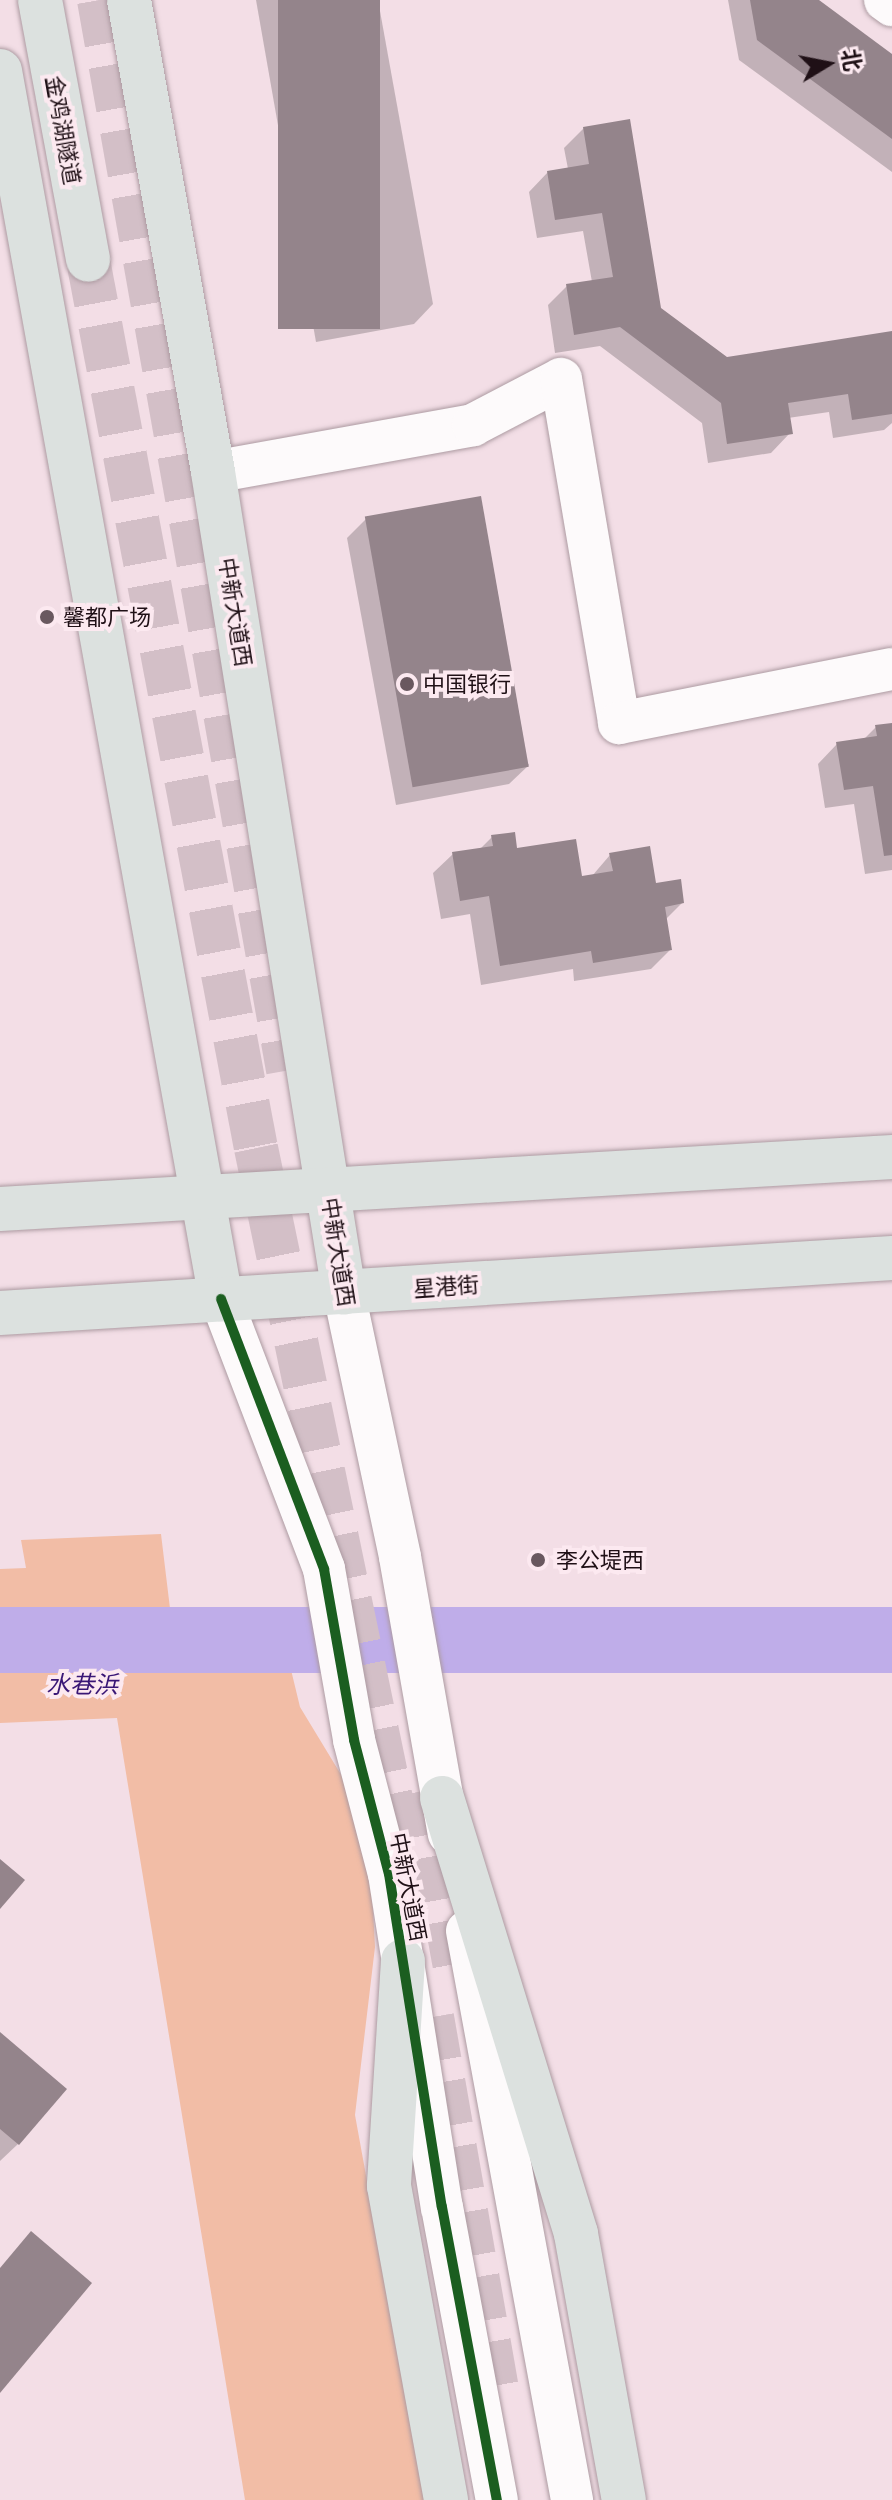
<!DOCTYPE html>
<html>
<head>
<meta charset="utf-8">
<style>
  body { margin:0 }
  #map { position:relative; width:892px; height:2500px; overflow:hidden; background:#f3dee6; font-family:Commissioner,"Noto Sans SC",sans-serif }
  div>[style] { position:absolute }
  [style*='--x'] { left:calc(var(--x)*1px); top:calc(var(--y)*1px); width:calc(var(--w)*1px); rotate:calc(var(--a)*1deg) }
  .green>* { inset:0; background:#f2bda6 }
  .water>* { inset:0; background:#bfade9; transform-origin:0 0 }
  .shadow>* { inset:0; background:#0003 }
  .building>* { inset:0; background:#94848b; transform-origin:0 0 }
  .major-tunnel>* { height:44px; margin-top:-22px; transform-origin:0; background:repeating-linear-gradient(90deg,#d3bfc7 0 44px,transparent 0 66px) }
  .roads { filter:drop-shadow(0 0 2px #ad9ba2) drop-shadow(0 0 2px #ad9ba2) }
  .minor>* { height:42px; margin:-21px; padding:0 21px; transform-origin:21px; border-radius:21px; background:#fdfafb }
  .major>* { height:44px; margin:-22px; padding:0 22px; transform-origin:22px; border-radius:22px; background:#dce1df }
  .cycleway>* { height:10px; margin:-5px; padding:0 5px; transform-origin:5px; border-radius:5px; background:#1b5e20 }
  .dots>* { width:22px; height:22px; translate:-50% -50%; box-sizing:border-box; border:4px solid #fce9f0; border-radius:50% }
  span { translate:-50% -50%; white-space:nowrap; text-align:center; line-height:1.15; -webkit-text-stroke:8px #fce9f0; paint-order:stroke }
  .street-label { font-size:22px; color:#1f1016 }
  .poi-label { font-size:22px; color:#1f1016 }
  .left { translate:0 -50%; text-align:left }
  .water-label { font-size:24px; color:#391675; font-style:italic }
  .north { position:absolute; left:788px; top:24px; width:80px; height:80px; -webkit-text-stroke:6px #fce9f0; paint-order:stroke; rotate:80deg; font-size:22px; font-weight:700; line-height:32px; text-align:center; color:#1f1016 }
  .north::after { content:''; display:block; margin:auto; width:28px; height:36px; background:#1f1016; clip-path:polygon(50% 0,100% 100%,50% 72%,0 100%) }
</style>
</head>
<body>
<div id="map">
  <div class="green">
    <div style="clip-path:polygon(161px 1534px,172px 1625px,278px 1616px,300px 1707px,354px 1796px,370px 1853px,375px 1947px,355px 2115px,425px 2500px,245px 2500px,117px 1718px,0 1723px,0 1569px,26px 1568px,21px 1540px)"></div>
  </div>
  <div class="water">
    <div style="left:892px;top:1607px;width:66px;height:893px;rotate:90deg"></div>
  </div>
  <div class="shadow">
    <div style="clip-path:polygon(256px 0,378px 0,433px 304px,414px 324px,316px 342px)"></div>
    <div style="clip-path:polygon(728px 0,817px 0,892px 57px,892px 172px,739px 60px)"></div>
    <div style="clip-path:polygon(584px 128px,659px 309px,727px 359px,892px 333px,892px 423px,884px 430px,833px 438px,829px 412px,788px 418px,790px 433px,771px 453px,708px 463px,702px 423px,600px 346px,555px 353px,548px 305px,567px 286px,592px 282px,583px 231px,537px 238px,529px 192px,548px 172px,568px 169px,564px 148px)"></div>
    <div style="clip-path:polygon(366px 519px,529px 765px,509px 784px,396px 805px,347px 538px)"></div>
    <div style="clip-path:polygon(892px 725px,892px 870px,865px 874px,854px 804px,825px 808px,818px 764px,837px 744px,863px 740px,876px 727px)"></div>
    <div style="clip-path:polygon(492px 837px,580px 878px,592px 876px,610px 855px,682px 903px,665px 920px,670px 950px,651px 969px,574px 981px,573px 969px,481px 985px,470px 914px,441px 919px,433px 873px,453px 854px,479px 850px)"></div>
    <div style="clip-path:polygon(0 2034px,18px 2144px,0 2161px)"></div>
  </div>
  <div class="building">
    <div style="left:278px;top:0;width:102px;height:329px"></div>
    <div style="clip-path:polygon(750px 0,819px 0,892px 54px,892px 139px,757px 40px)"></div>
    <div style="clip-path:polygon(630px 119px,661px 308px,727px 357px,892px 331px,892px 414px,852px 420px,848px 394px,788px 403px,793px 434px,727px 444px,721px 403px,620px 327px,574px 335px,566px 284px,613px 277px,602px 213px,555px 220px,547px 171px,589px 164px,583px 127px)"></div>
    <div style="left:481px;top:496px;width:275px;height:118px;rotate:80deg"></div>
    <div style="clip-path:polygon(892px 723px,892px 855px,884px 856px,873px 786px,844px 790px,836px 742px,877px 736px,875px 725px)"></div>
    <div style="clip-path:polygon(515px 832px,517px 848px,576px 839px,582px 876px,613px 871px,609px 853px,650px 846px,656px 883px,681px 879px,684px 903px,665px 907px,672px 950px,593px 963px,591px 951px,500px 966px,489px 896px,460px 901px,452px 852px,493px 846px,491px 835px)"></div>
    <div style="clip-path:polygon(0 1859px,25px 1880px,0 1909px)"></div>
    <div style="clip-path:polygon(0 2032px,67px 2089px,19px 2145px,0 2129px)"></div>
    <div style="clip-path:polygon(31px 2231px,92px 2283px,0 2393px,0 2268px)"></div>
  </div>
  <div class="major-tunnel">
    <div style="--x:99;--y:0;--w:1087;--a:79.98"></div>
    <div style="--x:88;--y:260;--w:904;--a:79.29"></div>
    <div style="--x:256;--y:1148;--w:714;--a:78.28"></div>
    <div style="--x:423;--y:1791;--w:195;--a:79.7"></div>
    <div style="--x:432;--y:2017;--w:391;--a:80.1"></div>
  </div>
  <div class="roads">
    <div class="minor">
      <div style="--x:885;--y:0;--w:9;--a:36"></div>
      <div style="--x:213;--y:472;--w:264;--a:-10.2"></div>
      <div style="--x:473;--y:425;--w:99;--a:-27.6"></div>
      <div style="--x:561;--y:379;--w:349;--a:80.4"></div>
      <div style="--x:619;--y:723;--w:278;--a:-11.2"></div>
      <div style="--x:344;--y:1293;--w:270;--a:78"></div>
      <div style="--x:400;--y:1557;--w:281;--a:80"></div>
      <div style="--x:221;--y:1299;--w:289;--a:69.1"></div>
      <div style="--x:324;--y:1569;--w:174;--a:80"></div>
      <div style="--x:354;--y:1740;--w:138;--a:75.4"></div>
      <div style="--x:389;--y:1874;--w:337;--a:81"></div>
      <div style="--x:442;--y:2207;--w:298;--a:79.4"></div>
      <div style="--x:467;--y:1931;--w:579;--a:79.54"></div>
    </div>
    <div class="major">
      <div style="--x:40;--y:0;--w:264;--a:79.5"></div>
      <div style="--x:129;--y:0;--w:479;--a:79.9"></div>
      <div style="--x:213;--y:472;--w:831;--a:80.93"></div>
      <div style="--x:0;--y:71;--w:1248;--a:79.8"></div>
      <div style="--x:0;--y:1209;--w:894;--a:-3.34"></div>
      <div style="--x:0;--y:1313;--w:894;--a:-3.53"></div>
      <div style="--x:442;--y:1798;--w:456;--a:72.9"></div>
      <div style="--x:576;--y:2234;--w:270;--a:79.8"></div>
      <div style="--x:403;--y:1961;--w:225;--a:93.6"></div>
      <div style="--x:389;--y:2186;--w:319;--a:79.7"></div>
    </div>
  </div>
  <div class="cycleway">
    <div style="--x:221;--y:1299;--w:289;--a:69.1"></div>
    <div style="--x:324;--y:1569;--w:174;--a:80"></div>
    <div style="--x:354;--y:1740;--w:138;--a:75.4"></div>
    <div style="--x:389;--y:1874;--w:337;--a:81"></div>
    <div style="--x:442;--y:2207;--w:298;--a:79.4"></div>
  </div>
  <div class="dots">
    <div style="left:47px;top:617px;background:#69585f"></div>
    <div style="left:407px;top:684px;background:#69585f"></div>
    <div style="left:538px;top:1560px;background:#69585f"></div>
  </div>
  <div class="street-label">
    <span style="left:64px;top:130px;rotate:80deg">金鸡湖隧道</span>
    <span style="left:236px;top:612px;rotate:81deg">中新大道西</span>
    <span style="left:339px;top:1252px;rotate:81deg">中新大道西</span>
    <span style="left:446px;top:1286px;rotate:-4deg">星港街</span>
    <span style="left:409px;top:1887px;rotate:79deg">中新大道西</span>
  </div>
  <div class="poi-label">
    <span class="left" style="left:63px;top:617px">馨都广场</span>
    <span class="left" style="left:423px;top:684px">中国银行</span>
    <span class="left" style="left:556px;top:1560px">李公堤西</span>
  </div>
  <div class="water-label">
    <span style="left:82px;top:1684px">水巷浜</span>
  </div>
  <div class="north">北</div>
</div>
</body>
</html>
